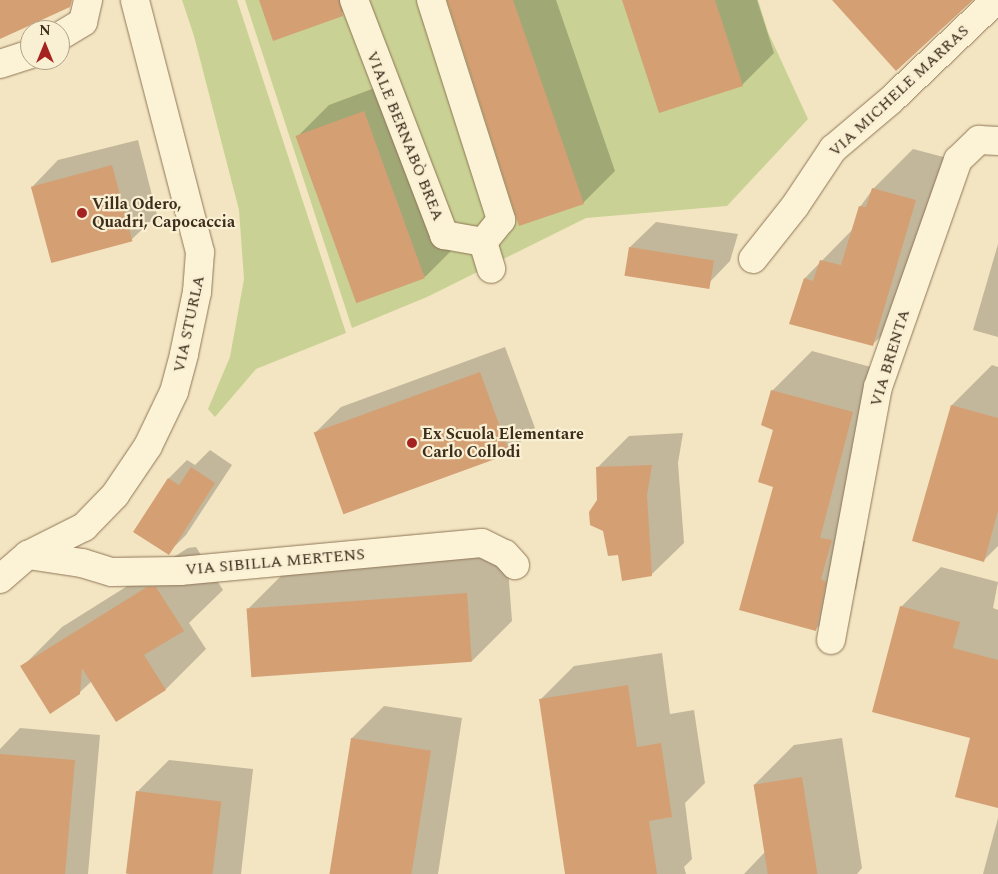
<!DOCTYPE html>
<html>
<head>
<meta charset="utf-8">
<style>
  body { margin:0 }
  #map { position:relative; width:998px; height:874px; overflow:hidden; background:#f3e5c2; font-family:Spectral,serif }
  div>[style] { position:absolute }
  [style*='--x'] { left:calc(var(--x)*1px); top:calc(var(--y)*1px); width:calc(var(--w)*1px); rotate:calc(var(--a)*1deg) }
  .green>* { inset:0; background:#c9d294 }
  .shadow>* { inset:0; background:#0003 }
  .building>* { inset:0; background:#d59f74; transform-origin:0 0 }
  .roads { filter:drop-shadow(0 0 1px #8f7657) drop-shadow(0 0 1px #8f7657) }
  .minor>* { height:28px; margin:-14px; padding:0 14px; transform-origin:14px; border-radius:14px; background:#fcf2d6 }
  .tertiary>* { height:28px; margin:-14px; padding:0 14px; transform-origin:14px; border-radius:14px; background:#fcf2d6 }
  .dots>* { width:14px; height:14px; translate:-50% -50%; box-sizing:border-box; border:2px solid #f9efd2; border-radius:50% }
  span { translate:-50% -50%; white-space:nowrap; text-align:center; line-height:1.15; -webkit-text-stroke:4.5px #f9efd2; paint-order:stroke }
  .street-label { font-size:16px; color:#3d2d1d }
  .poi-label { font-size:16px; color:#3d2d1d; font-weight:700 }
  .left { translate:0 -50%; text-align:left }
  .north { position:absolute; left:20px; top:20px; width:50px; height:50px; box-sizing:border-box; background:#f9efd2; border:1px solid #aea18a; border-radius:50%; rotate:0deg; font-size:14px; font-weight:700; line-height:20px; text-align:center; color:#3d2d1d }
  .north::after { content:''; display:block; margin:auto; width:18px; height:22px; background:#a42320; clip-path:polygon(50% 0,100% 100%,50% 72%,0 100%) }
</style>
</head>
<body>
<div id="map">
  <div class="green">
    <div style="clip-path:polygon(182px 0,237px 0,346px 333px,256px 369px,215px 417px,208px 409px,230px 357px,244px 279px,239px 210px,194px 36px)"></div>
    <div style="clip-path:polygon(245px 0,758px 0,768px 32px,808px 119px,727px 206px,586px 218px,427px 297px,352px 328px)"></div>
  </div>
  <div class="shadow">
    <div style="clip-path:polygon(261px 0,354px 0,337px 17px)"></div>
    <div style="clip-path:polygon(449px 0,556px 0,615px 171px,583px 203px)"></div>
    <div style="clip-path:polygon(623px 0,757px 0,774px 53px,742px 85px)"></div>
    <div style="clip-path:polygon(396px 80px,457px 245px,425px 277px,297px 137px,329px 105px)"></div>
    <div style="clip-path:polygon(138px 140px,157px 215px,131px 240px,33px 186px,58px 160px)"></div>
    <div style="clip-path:polygon(913px 149px,955px 160px,912px 305px,872px 345px,791px 323px,805px 278px,853px 229px,860px 207px,873px 189px)"></div>
    <div style="clip-path:polygon(656px 222px,738px 234px,730px 261px,705px 287px,630px 247px)"></div>
    <div style="clip-path:polygon(998px 244px,998px 337px,973px 330px)"></div>
    <div style="clip-path:polygon(505px 347px,535px 428px,509px 453px,315px 433px,341px 407px)"></div>
    <div style="clip-path:polygon(812px 351px,893px 373px,859px 498px,871px 500px,861px 539px,865px 541px,856px 589px,816px 629px,774px 486px,772px 391px)"></div>
    <div style="clip-path:polygon(992px 365px,998px 367px,998px 546px,984px 560px,913px 540px,952px 405px)"></div>
    <div style="clip-path:polygon(683px 433px,678px 463px,684px 543px,652px 574px,619px 554px,597px 468px,629px 436px)"></div>
    <div style="clip-path:polygon(210px 450px,232px 465px,186px 535px,168px 553px,135px 532px,169px 478px,187px 460px,195px 465px)"></div>
    <div style="clip-path:polygon(196px 547px,223px 590px,189px 623px,206px 649px,166px 689px,116px 720px,92px 681px,79px 693px,22px 667px,62px 627px,188px 548px)"></div>
    <div style="clip-path:polygon(507px 554px,512px 621px,472px 661px,248px 609px,288px 569px)"></div>
    <div style="clip-path:polygon(941px 567px,998px 582px,993px 608px,998px 610px,998px 807px,972px 737px,901px 607px)"></div>
    <div style="clip-path:polygon(662px 653px,670px 714px,694px 710px,705px 783px,685px 803px,692px 859px,684px 867px,686px 874px,566px 874px,541px 699px,574px 666px)"></div>
    <div style="clip-path:polygon(384px 706px,462px 718px,438px 874px,331px 874px,352px 738px)"></div>
    <div style="clip-path:polygon(20px 728px,100px 735px,88px 874px,0 874px,0 749px)"></div>
    <div style="clip-path:polygon(842px 738px,862px 868px,857px 874px,744px 874px,765px 852px,754px 785px,794px 745px)"></div>
    <div style="clip-path:polygon(169px 760px,253px 769px,241px 874px,128px 874px,137px 792px)"></div>
    <div style="clip-path:polygon(998px 818px,998px 874px,983px 874px)"></div>
  </div>
  <div class="building">
    <div style="clip-path:polygon(0 0,72px 0,70px 7px,0 39px)"></div>
    <div style="clip-path:polygon(259px 0,339px 0,343px 16px,273px 41px)"></div>
    <div style="clip-path:polygon(447px 0,513px 0,584px 204px,519px 226px)"></div>
    <div style="clip-path:polygon(622px 0,715px 0,743px 86px,659px 113px)"></div>
    <div style="clip-path:polygon(832px 0,973px 0,896px 71px)"></div>
    <div style="left:364px;top:111px;width:178px;height:73px;rotate:70deg"></div>
    <div style="left:112px;top:165px;width:79px;height:84px;rotate:75deg"></div>
    <div style="clip-path:polygon(872px 188px,916px 200px,873px 346px,789px 324px,804px 278px,813px 281px,820px 260px,841px 265px,859px 206px,866px 207px)"></div>
    <div style="left:629px;top:247px;width:86px;height:29px;rotate:9deg"></div>
    <div style="left:480px;top:372px;width:87px;height:177px;rotate:70deg"></div>
    <div style="clip-path:polygon(771px 390px,853px 412px,820px 538px,832px 540px,821px 579px,826px 582px,816px 631px,739px 610px,773px 487px,758px 482px,773px 430px,761px 425px)"></div>
    <div style="clip-path:polygon(951px 405px,998px 418px,998px 511px,984px 562px,912px 541px)"></div>
    <div style="clip-path:polygon(652px 465px,647px 495px,652px 576px,622px 581px,618px 555px,608px 556px,603px 531px,590px 525px,589px 512px,597px 500px,596px 467px)"></div>
    <div style="clip-path:polygon(191px 467px,215px 483px,169px 555px,133px 532px,168px 478px,179px 485px)"></div>
    <div style="clip-path:polygon(147px 587px,156px 587px,184px 631px,144px 655px,166px 690px,116px 722px,82px 668px,80px 694px,50px 714px,20px 666px)"></div>
    <div style="left:467px;top:593px;width:69px;height:221px;rotate:86deg"></div>
    <div style="clip-path:polygon(900px 606px,960px 622px,953px 648px,998px 660px,998px 808px,955px 797px,970px 738px,872px 712px)"></div>
    <div style="clip-path:polygon(628px 685px,637px 747px,661px 743px,672px 817px,649px 821px,657px 874px,565px 874px,539px 699px)"></div>
    <div style="left:351px;top:738px;width:81px;height:138px;rotate:9deg"></div>
    <div style="clip-path:polygon(0 754px,75px 760px,65px 874px,0 874px)"></div>
    <div style="left:802px;top:777px;width:98px;height:49px;rotate:81deg"></div>
    <div style="left:136px;top:791px;width:86px;height:83px;rotate:7deg"></div>
  </div>
  <div class="roads">
    <div class="minor">
      <div style="--x:354;--y:0;--w:252;--a:69"></div>
      <div style="--x:444;--y:235;--w:40;--a:10"></div>
      <div style="--x:483;--y:242;--w:28;--a:73"></div>
      <div style="--x:431;--y:0;--w:231;--a:72.3"></div>
      <div style="--x:501;--y:220;--w:28;--a:129"></div>
      <div style="--x:60;--y:36;--w:27;--a:-31"></div>
      <div style="--x:83;--y:22;--w:23;--a:-77"></div>
      <div style="--x:0;--y:64;--w:32;--a:-18"></div>
      <div style="--x:753;--y:259;--w:68;--a:-51.6"></div>
      <div style="--x:795;--y:206;--w:69;--a:-56.3"></div>
      <div style="--x:833;--y:149;--w:76;--a:-40.2"></div>
      <div style="--x:891;--y:100;--w:145;--a:-43.6"></div>
      <div style="--x:28;--y:555;--w:55;--a:8.4"></div>
      <div style="--x:82;--y:563;--w:31;--a:17"></div>
      <div style="--x:112;--y:572;--w:68;--a:-0.8"></div>
      <div style="--x:180;--y:571;--w:303;--a:-5.3"></div>
      <div style="--x:482;--y:543;--w:25;--a:26"></div>
      <div style="--x:505;--y:554;--w:15;--a:48"></div>
      <div style="--x:831;--y:640;--w:257;--a:-79.5"></div>
      <div style="--x:878;--y:387;--w:241;--a:-70.6"></div>
      <div style="--x:958;--y:160;--w:29;--a:-44"></div>
      <div style="--x:979;--y:140;--w:19;--a:3"></div>
    </div>
    <div class="tertiary">
      <div style="--x:0;--y:579;--w:37;--a:-41"></div>
      <div style="--x:28;--y:555;--w:63;--a:-26.6"></div>
      <div style="--x:84;--y:527;--w:45;--a:-45.9"></div>
      <div style="--x:115;--y:495;--w:59;--a:-56"></div>
      <div style="--x:148;--y:446;--w:60;--a:-64.3"></div>
      <div style="--x:174;--y:392;--w:39;--a:-75"></div>
      <div style="--x:184;--y:354;--w:63;--a:-78.2"></div>
      <div style="--x:197;--y:292;--w:40;--a:-85.7"></div>
      <div style="--x:200;--y:252;--w:260;--a:-104.5"></div>
    </div>
  </div>
  <div class="dots">
    <div style="left:82px;top:213px;background:#a42320"></div>
    <div style="left:412px;top:443px;background:#a42320"></div>
  </div>
  <div class="street-label">
    <span style="left:899px;top:91px;rotate:-43deg">VIA MICHELE MARRAS</span>
    <span style="left:405px;top:136px;rotate:68deg">VIALE BERNABÒ BREA</span>
    <span style="left:189px;top:324px;rotate:-78deg">VIA STURLA</span>
    <span style="left:890px;top:358px;rotate:-73deg">VIA BRENTA</span>
    <span style="left:275px;top:562px;rotate:-5deg">VIA SIBILLA MERTENS</span>
  </div>
  <div class="poi-label">
    <span class="left" style="left:92px;top:213px">Villa Odero,<br>Quadri, Capocaccia</span>
    <span class="left" style="left:422px;top:443px">Ex Scuola Elementare<br>Carlo Collodi</span>
  </div>
  <div class="north">N</div>
</div>
</body>
</html>
